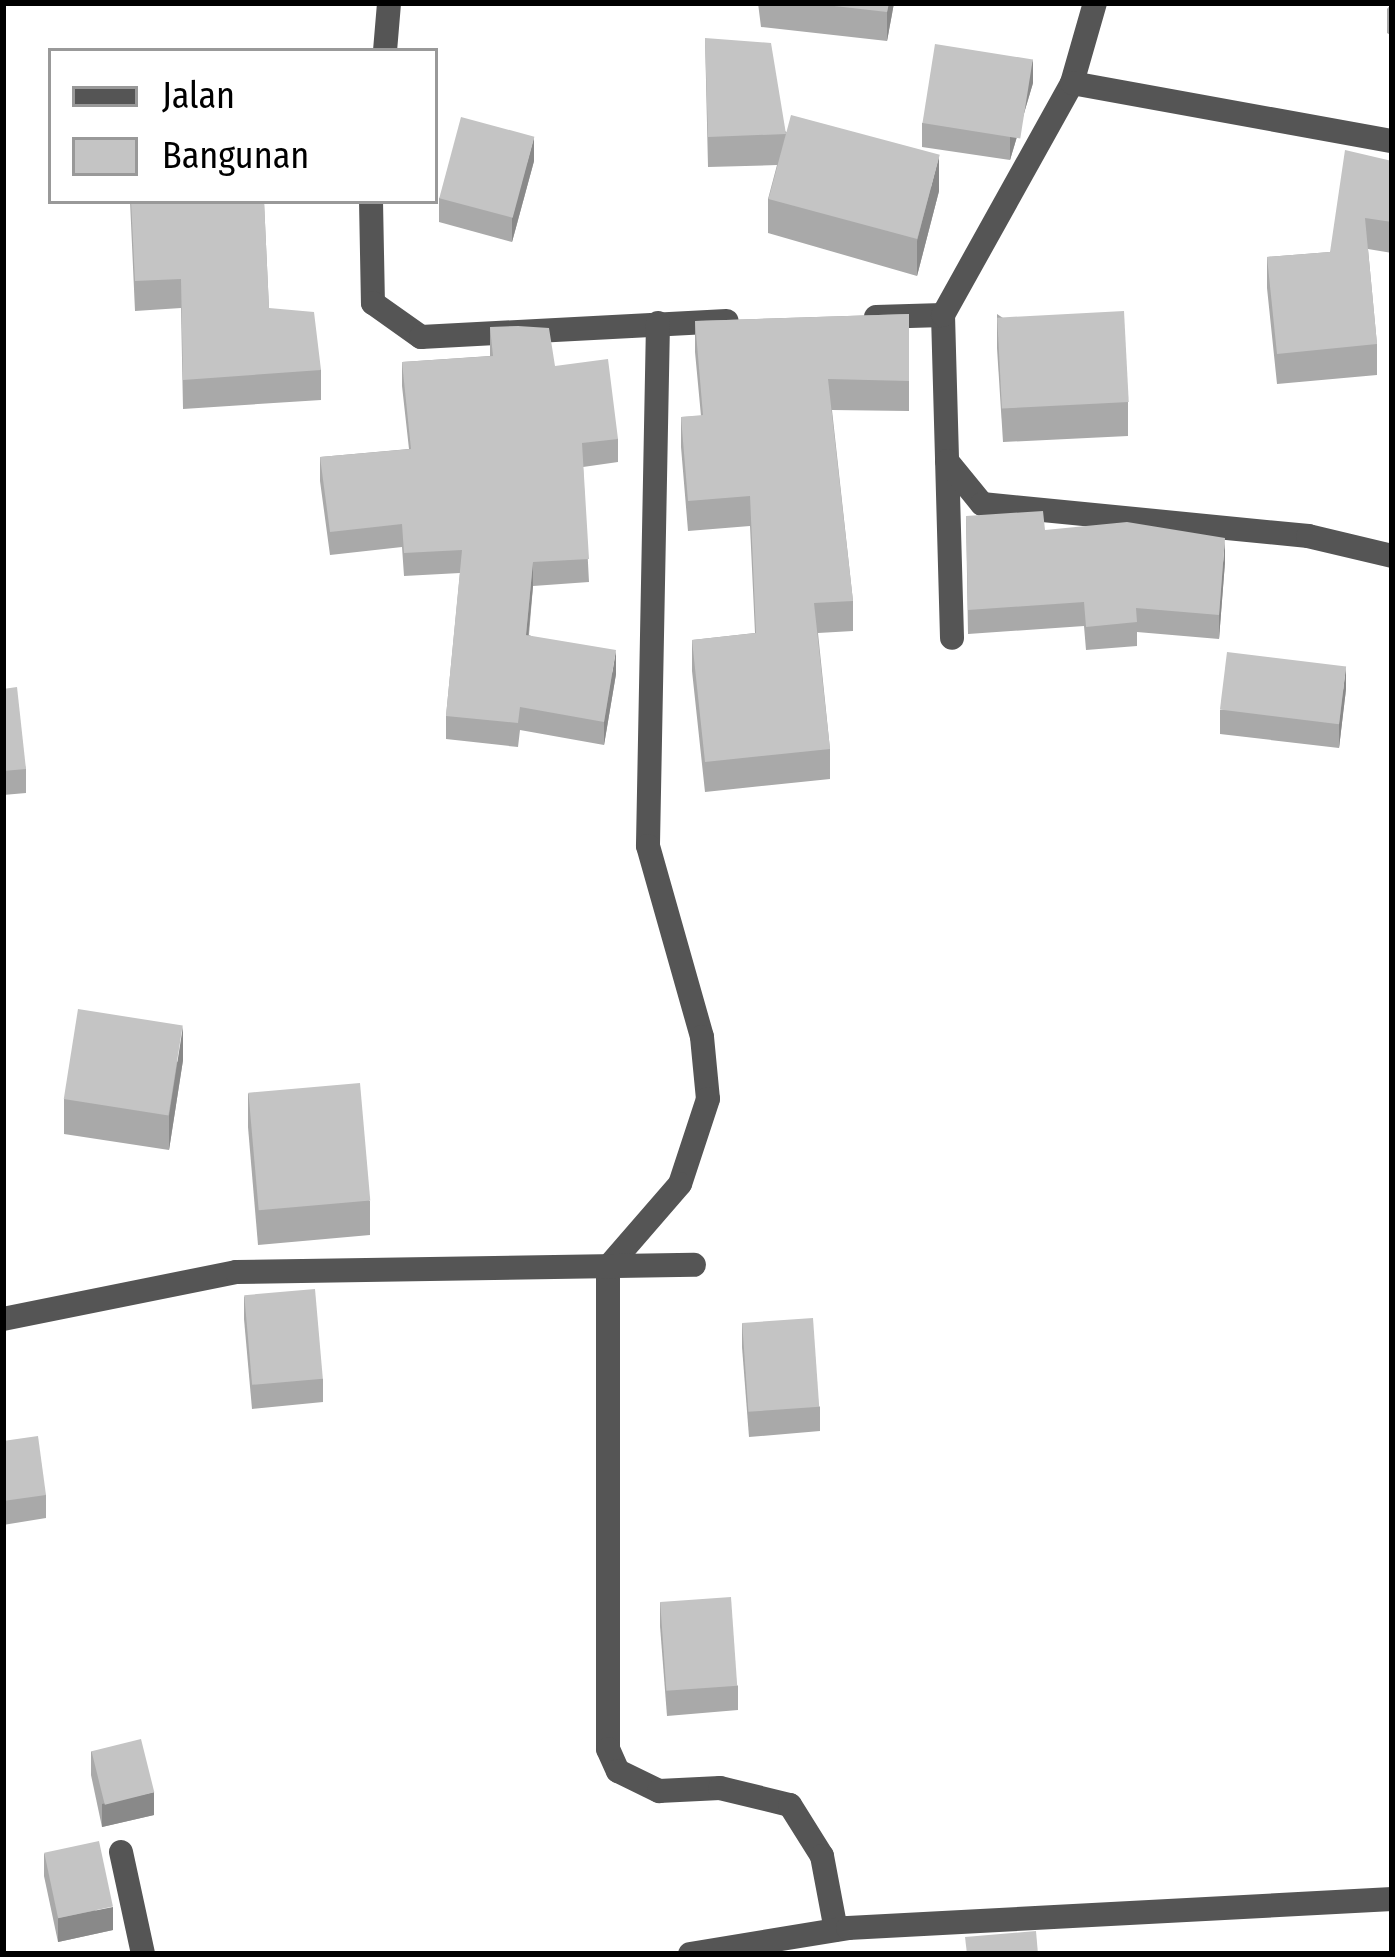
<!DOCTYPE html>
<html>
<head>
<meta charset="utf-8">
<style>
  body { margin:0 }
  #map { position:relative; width:1395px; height:1957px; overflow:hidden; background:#fff; font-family:"Fira Sans Condensed",sans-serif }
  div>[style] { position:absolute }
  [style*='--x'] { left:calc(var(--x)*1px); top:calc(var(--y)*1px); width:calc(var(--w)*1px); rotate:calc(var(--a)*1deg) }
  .street>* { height:24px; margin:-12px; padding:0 12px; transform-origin:12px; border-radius:12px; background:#555 }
  .wall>* { inset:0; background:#a9a9a9 }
  .shaded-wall>* { inset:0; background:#898989 }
  .building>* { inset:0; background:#c4c4c4; transform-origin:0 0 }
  span { translate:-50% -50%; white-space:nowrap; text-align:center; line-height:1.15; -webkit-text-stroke:12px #fff; paint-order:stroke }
  .frame { position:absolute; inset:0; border:6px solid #000; pointer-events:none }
  .legend { position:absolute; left:48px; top:48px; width:390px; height:156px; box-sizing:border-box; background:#fff; border:3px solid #999; margin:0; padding:15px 21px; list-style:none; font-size:36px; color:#000 }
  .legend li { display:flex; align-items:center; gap:24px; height:60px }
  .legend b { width:60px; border:3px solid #999 }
</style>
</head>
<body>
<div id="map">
  <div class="street">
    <div style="--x:385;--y:51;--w:48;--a:-85.2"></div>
    <div style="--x:1072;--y:83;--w:83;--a:-74"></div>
    <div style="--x:371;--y:201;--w:102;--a:88.9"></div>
    <div style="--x:373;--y:303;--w:59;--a:35.3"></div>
    <div style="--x:421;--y:337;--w:306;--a:-3"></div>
    <div style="--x:943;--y:315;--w:323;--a:88.4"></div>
    <div style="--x:876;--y:317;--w:67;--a:-1.7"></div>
    <div style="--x:943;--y:315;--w:265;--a:-60.9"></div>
    <div style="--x:1072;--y:83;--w:325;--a:10.3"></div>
    <div style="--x:658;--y:323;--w:523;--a:91.1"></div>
    <div style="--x:648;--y:846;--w:198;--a:74.2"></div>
    <div style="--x:702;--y:1037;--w:62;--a:84.5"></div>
    <div style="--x:708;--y:1099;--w:89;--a:108.2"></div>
    <div style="--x:680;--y:1184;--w:110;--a:130.9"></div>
    <div style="--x:608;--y:1267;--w:482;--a:90"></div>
    <div style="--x:608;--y:1749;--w:24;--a:66"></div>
    <div style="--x:618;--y:1771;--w:46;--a:26"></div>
    <div style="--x:659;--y:1791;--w:61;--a:-2.8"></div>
    <div style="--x:720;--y:1788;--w:72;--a:13.7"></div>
    <div style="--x:790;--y:1805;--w:60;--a:57.9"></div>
    <div style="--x:822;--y:1856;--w:75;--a:79.3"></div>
    <div style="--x:947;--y:461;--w:55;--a:50.9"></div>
    <div style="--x:982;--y:504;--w:328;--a:5.6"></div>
    <div style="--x:1308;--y:536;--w:86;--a:13.4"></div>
    <div style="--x:3;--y:1319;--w:238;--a:-11.4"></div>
    <div style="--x:236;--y:1272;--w:458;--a:-0.9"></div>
    <div style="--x:121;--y:1852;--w:104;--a:77.8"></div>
    <div style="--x:690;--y:1954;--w:160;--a:-9.3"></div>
    <div style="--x:848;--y:1928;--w:545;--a:-3.05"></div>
  </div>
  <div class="wall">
    <div style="clip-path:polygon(758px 3px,894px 3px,887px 41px,761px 27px)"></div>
    <div style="clip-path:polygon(1392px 3px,1392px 36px,1387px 33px,1387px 9px)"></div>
    <div style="clip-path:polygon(705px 38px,786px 132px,939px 191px,917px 276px,768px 233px,768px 199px,777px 165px,708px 167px)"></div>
    <div style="clip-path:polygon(1033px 83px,1010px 160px,922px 147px,922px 123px)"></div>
    <div style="clip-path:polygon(534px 161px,512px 242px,439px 222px,439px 198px)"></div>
    <div style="clip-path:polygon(1392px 161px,1392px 253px,1368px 249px,1377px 344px,1377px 375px,1277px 384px,1267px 288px,1267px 257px,1330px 252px)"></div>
    <div style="clip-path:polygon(130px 201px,264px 201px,269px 308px,321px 370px,321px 400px,183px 409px,181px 308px,135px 311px)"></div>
    <div style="clip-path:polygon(909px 314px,909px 411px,832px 410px,853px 601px,853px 631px,818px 633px,830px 749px,830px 779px,705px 792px,692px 671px,692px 640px,755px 633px,750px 526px,688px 531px,681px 447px,681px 417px,701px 416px,695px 352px,695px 321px)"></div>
    <div style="clip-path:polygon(997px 314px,1128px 402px,1128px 436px,1003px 442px,997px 348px)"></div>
    <div style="clip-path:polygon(490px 327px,555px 366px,618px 439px,618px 462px,583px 467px,589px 582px,533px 586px,529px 635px,616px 674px,604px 745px,520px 730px,518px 747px,446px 739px,446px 716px,460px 573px,404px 576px,402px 547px,330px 555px,320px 481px,320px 457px,409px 449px,402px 386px,402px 362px,490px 356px)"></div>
    <div style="clip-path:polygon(966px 516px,1225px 562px,1219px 639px,1137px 632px,1137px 646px,1086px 650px,1084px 626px,968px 634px)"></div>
    <div style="clip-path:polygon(3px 689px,26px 769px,26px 793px,3px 795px)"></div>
    <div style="clip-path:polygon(1346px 689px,1339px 748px,1220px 734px,1220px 710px)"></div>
    <div style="clip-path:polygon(183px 1060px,169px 1150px,64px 1134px,64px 1099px)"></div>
    <div style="clip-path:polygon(248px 1093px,370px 1201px,370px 1235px,258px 1245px,248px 1127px)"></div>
    <div style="clip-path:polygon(244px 1296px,323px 1379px,323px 1402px,252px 1409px,244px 1319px)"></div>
    <div style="clip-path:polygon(742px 1323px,820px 1407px,820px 1431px,749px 1437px,742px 1347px)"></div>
    <div style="clip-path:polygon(3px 1441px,46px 1495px,46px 1518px,3px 1525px)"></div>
    <div style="clip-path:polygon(660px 1602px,738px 1686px,738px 1710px,667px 1716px,660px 1626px)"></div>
    <div style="clip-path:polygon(91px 1751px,154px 1815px,102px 1827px,91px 1775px)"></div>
    <div style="clip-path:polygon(44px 1853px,113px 1930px,58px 1942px,44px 1876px)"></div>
  </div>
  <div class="shaded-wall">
    <div style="clip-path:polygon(889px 3px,894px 3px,887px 41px,887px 12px)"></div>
    <div style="clip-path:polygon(1033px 59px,1033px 83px,1010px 160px,1010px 137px)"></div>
    <div style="clip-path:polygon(534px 137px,534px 161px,512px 242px,512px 218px)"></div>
    <div style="clip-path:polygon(939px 156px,939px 191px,917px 276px,917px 241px)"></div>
    <div style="clip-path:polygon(1225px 538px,1225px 562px,1219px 639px,1219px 615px)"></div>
    <div style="clip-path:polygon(533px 562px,533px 586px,526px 658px,526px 635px)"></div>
    <div style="clip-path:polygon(616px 650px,616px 674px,604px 745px,604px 722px)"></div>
    <div style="clip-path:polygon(1346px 666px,1346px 689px,1339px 748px,1339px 724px)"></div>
    <div style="clip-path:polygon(183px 1026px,183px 1060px,169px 1150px,169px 1116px)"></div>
    <div style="clip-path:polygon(154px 1792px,154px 1815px,102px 1827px,102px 1804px)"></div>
    <div style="clip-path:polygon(113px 1907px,113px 1930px,58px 1942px,58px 1918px)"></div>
  </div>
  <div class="building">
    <div style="clip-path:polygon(808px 3px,889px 3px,887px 12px)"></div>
    <div style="clip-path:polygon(705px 38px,771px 43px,786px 134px,708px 137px)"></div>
    <div style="left:935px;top:44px;width:99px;height:80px;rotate:9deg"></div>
    <div style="left:791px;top:115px;width:154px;height:87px;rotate:15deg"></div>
    <div style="left:461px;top:117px;width:76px;height:84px;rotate:15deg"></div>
    <div style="clip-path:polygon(1345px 150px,1392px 161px,1392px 222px,1365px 218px,1377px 344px,1277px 354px,1267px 257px,1330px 252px)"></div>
    <div style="clip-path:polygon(131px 201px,264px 201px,269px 308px,314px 312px,321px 370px,183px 380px,181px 279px,135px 281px)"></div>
    <div style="left:1124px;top:311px;width:91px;height:127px;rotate:87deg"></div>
    <div style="clip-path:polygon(909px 314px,909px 381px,828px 379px,853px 601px,814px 603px,830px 749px,705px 762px,692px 640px,756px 633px,750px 496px,688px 501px,681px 417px,703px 415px,695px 321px)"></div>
    <div style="clip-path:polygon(518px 326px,549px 328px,555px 366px,608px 359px,618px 439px,582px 443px,589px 559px,533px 562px,526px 635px,616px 650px,604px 722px,520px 707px,518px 723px,446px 716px,462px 550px,404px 553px,402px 524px,330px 532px,320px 457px,411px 449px,402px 362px,493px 356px,490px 327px)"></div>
    <div style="clip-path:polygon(1043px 511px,1045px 530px,1127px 522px,1225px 538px,1219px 615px,1136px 608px,1137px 622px,1086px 627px,1084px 602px,968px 610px,966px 516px)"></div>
    <div style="left:1227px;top:652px;width:120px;height:58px;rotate:7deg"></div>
    <div style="clip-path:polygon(17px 687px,26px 769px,3px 771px,3px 689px)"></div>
    <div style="left:78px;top:1009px;width:106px;height:91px;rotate:9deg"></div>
    <div style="left:360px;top:1083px;width:118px;height:112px;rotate:85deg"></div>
    <div style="left:315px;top:1289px;width:90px;height:71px;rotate:85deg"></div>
    <div style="left:813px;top:1318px;width:89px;height:71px;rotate:86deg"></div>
    <div style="clip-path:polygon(38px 1436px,46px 1495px,3px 1501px,3px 1441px)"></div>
    <div style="left:731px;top:1597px;width:89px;height:71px;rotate:86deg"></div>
    <div style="left:141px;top:1739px;width:55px;height:51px;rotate:76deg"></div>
    <div style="left:99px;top:1841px;width:67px;height:56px;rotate:78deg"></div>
    <div style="clip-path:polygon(1036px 1931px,1038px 1954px,967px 1954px,965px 1937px)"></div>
  </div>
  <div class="frame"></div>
  <ul class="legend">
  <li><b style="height:15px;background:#555"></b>Jalan</li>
  <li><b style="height:33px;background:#c4c4c4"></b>Bangunan</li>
  </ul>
</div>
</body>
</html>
